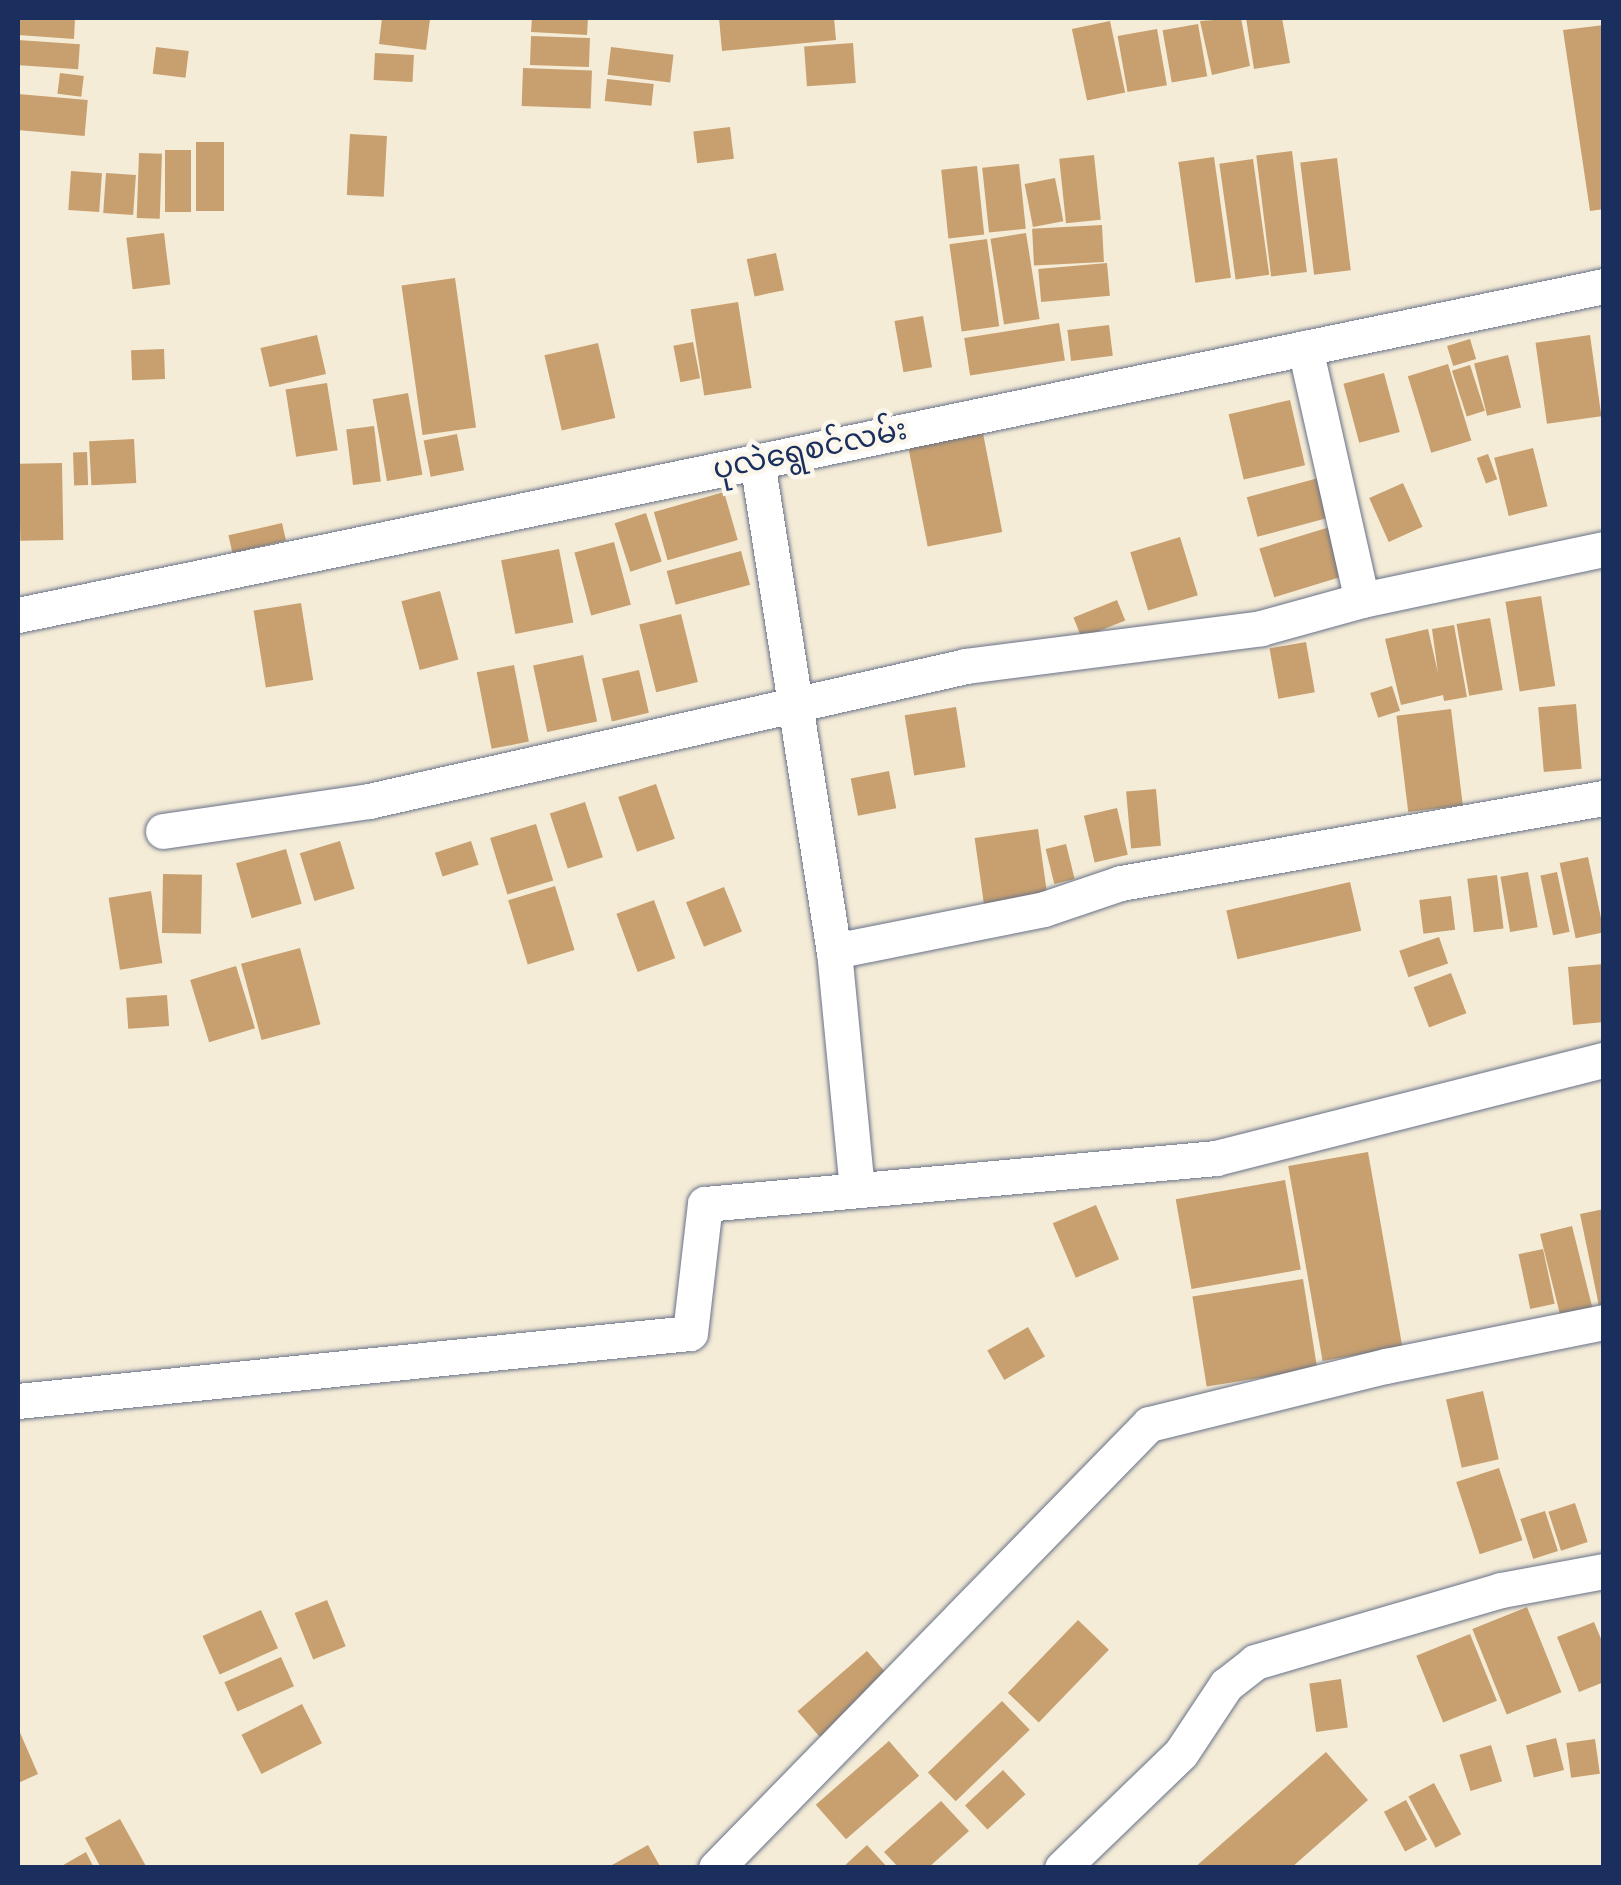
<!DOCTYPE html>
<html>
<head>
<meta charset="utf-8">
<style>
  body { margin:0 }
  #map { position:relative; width:1621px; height:1885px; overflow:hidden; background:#f5ecd7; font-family:"Comic Neue","Noto Sans Myanmar",sans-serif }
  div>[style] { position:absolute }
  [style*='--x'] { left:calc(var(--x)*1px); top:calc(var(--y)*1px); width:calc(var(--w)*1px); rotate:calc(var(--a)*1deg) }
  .building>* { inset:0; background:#c8a06f; transform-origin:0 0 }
  .roads { filter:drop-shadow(0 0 2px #677188) drop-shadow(0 0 2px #677188) }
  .minor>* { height:35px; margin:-17.5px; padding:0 17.5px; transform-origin:17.5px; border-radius:17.5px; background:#fff }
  span { translate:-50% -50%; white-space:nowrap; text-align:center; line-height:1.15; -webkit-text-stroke:9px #fbf7ec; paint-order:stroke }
  .street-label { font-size:30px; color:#1b2f5e }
  .frame { position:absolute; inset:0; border:20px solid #1b2f5e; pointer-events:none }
</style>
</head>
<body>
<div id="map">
  <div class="building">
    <div style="clip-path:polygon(18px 18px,75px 18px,74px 39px,18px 35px)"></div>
    <div style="clip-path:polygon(382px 18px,430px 19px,426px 50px,379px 44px)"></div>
    <div style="clip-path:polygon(532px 18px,588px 18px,587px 35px,531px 32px)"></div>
    <div style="clip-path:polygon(719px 18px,834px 18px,836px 40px,722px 51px)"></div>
    <div style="clip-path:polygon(1241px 18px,1250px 66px,1212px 75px,1200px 21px)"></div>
    <div style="clip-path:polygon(1246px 18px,1282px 18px,1290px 63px,1254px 69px)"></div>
    <div style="left:1110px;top:21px;width:73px;height:39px;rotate:78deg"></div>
    <div style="left:1198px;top:24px;width:53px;height:36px;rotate:80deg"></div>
    <div style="clip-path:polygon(1604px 25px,1604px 209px,1590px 211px,1563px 30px)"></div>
    <div style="left:1157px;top:29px;width:57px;height:40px;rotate:80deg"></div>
    <div style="left:531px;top:36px;width:59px;height:29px;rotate:2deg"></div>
    <div style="left:18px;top:40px;width:62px;height:25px;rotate:4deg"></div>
    <div style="left:853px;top:43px;width:40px;height:49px;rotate:86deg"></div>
    <div style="left:156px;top:47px;width:33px;height:27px;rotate:7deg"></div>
    <div style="left:611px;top:47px;width:63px;height:28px;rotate:7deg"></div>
    <div style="left:375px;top:53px;width:39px;height:27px;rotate:3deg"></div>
    <div style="left:523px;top:68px;width:69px;height:38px;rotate:2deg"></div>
    <div style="left:60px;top:73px;width:24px;height:21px;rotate:7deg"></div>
    <div style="left:607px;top:79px;width:47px;height:22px;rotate:6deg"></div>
    <div style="left:18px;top:94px;width:70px;height:36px;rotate:5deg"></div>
    <div style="left:730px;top:127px;width:32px;height:37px;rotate:83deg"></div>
    <div style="left:350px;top:134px;width:37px;height:61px;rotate:3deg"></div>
    <div style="left:196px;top:142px;width:28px;height:69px"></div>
    <div style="left:165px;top:150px;width:26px;height:62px"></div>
    <div style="left:1292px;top:151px;width:122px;height:36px;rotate:83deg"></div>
    <div style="left:139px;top:153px;width:23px;height:65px;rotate:2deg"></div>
    <div style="left:1094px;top:155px;width:65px;height:35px;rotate:84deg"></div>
    <div style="left:1214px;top:157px;width:122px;height:36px;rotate:82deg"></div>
    <div style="left:1337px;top:158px;width:113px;height:37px;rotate:83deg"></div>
    <div style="left:1253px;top:159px;width:117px;height:34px;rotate:82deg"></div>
    <div style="left:1019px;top:164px;width:65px;height:37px;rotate:84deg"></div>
    <div style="left:977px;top:166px;width:69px;height:36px;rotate:84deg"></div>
    <div style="left:71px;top:171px;width:31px;height:39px;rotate:4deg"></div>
    <div style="left:106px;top:173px;width:30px;height:40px;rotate:4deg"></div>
    <div style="left:1055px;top:178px;width:44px;height:31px;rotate:79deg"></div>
    <div style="left:1102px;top:225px;width:37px;height:70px;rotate:87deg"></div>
    <div style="left:164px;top:233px;width:52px;height:38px;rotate:83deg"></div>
    <div style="left:1026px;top:233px;width:87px;height:36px;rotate:81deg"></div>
    <div style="left:987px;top:239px;width:88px;height:38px;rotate:82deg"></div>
    <div style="left:776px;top:253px;width:38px;height:30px;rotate:78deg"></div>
    <div style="left:1107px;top:263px;width:33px;height:69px;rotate:85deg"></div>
    <div style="left:455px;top:278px;width:151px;height:54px;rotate:82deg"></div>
    <div style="left:738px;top:302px;width:87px;height:48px;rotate:81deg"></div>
    <div style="left:923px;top:316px;width:52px;height:29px;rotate:80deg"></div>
    <div style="left:1059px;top:323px;width:38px;height:96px;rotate:81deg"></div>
    <div style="left:1109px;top:325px;width:31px;height:42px;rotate:83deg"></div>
    <div style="left:317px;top:335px;width:40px;height:58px;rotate:77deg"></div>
    <div style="left:1590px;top:335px;width:82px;height:55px;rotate:82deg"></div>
    <div style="left:1470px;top:339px;width:21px;height:24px;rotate:73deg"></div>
    <div style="left:693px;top:342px;width:37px;height:20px;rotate:79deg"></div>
    <div style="left:598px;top:343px;width:77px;height:55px;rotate:77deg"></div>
    <div style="left:164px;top:349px;width:30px;height:33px;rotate:88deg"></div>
    <div style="left:1508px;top:355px;width:54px;height:35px;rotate:76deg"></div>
    <div style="left:1448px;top:364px;width:80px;height:42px;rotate:73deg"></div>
    <div style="left:1470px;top:365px;width:48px;height:19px;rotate:72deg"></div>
    <div style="left:1384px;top:373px;width:61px;height:42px;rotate:75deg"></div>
    <div style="left:327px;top:383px;width:68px;height:42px;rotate:81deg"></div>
    <div style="left:408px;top:393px;width:83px;height:36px;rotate:80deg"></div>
    <div style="left:1290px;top:400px;width:67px;height:63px;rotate:77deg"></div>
    <div style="left:374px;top:426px;width:56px;height:28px;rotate:83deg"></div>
    <div style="left:982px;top:428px;width:106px;height:76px;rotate:79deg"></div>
    <div style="left:457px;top:434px;width:37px;height:34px;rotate:79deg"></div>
    <div style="left:134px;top:439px;width:44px;height:45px;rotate:87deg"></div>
    <div style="left:1533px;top:448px;width:60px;height:40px;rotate:76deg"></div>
    <div style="left:87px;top:452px;width:33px;height:14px;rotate:88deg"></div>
    <div style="left:1488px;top:454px;width:27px;height:12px;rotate:70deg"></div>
    <div style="left:62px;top:463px;width:77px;height:43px;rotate:89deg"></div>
    <div style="left:1326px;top:476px;width:41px;height:82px;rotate:75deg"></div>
    <div style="left:1403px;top:483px;width:48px;height:37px;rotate:66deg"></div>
    <div style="left:724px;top:492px;width:50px;height:73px;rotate:74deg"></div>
    <div style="left:646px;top:513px;width:51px;height:33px;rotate:72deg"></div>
    <div style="left:282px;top:523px;width:18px;height:55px;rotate:77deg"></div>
    <div style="left:1333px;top:526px;width:51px;height:77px;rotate:73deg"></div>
    <div style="left:1180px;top:537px;width:61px;height:52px;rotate:73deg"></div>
    <div style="left:614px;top:542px;width:65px;height:41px;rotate:75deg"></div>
    <div style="left:559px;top:549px;width:75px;height:59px;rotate:79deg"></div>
    <div style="left:741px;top:551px;width:35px;height:77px;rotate:75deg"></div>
    <div style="left:440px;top:591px;width:71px;height:40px;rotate:75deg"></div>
    <div style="left:1541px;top:596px;width:91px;height:36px;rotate:81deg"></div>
    <div style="left:1117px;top:600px;width:22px;height:47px;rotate:68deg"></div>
    <div style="left:301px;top:603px;width:78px;height:48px;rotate:81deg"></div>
    <div style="left:681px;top:614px;width:70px;height:43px;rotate:76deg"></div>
    <div style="left:1490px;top:618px;width:73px;height:34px;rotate:80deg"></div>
    <div style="clip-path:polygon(1454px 625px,1467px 697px,1444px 701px,1443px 695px,1401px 705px,1385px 639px,1428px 629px,1438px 673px,1432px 629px)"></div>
    <div style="left:1306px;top:642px;width:51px;height:37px;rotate:80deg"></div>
    <div style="left:583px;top:655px;width:68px;height:51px;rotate:78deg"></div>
    <div style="left:514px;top:665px;width:78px;height:38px;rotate:79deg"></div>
    <div style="left:639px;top:670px;width:44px;height:38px;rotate:77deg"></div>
    <div style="left:1392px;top:686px;width:26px;height:23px;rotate:72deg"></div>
    <div style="left:1576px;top:704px;width:65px;height:38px;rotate:85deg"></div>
    <div style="left:956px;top:707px;width:61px;height:52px;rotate:81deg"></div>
    <div style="left:1451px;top:709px;width:97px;height:55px;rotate:83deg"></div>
    <div style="left:889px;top:771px;width:38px;height:39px;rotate:79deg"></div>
    <div style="left:656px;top:784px;width:58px;height:40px;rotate:71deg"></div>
    <div style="left:1156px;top:789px;width:57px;height:30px;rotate:85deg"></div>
    <div style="left:585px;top:802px;width:58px;height:37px;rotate:72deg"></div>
    <div style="left:1117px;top:808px;width:48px;height:34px;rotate:77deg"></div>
    <div style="left:536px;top:824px;width:59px;height:48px;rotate:73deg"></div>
    <div style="left:1038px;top:829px;width:75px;height:64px;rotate:82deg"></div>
    <div style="left:340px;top:841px;width:50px;height:42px;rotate:73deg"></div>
    <div style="left:471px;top:841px;width:25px;height:38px;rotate:72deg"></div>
    <div style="left:1066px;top:844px;width:36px;height:21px;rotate:76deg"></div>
    <div style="left:286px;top:849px;width:57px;height:52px;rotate:74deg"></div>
    <div style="left:1588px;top:857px;width:77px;height:29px;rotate:78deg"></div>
    <div style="left:1528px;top:872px;width:56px;height:28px;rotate:80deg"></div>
    <div style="left:1557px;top:872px;width:61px;height:17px;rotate:78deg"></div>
    <div style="left:163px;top:874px;width:39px;height:59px;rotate:1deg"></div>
    <div style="left:1497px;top:875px;width:54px;height:30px;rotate:83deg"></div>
    <div style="left:1350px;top:882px;width:50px;height:127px;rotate:77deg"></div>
    <div style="left:555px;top:886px;width:67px;height:49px;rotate:73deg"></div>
    <div style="left:724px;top:887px;width:48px;height:41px;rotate:68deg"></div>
    <div style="left:151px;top:891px;width:73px;height:43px;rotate:81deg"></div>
    <div style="left:1451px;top:896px;width:34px;height:32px;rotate:83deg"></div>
    <div style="left:654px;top:900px;width:62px;height:40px;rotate:70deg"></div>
    <div style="left:1439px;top:937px;width:28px;height:42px;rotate:71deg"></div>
    <div style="left:300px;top:948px;width:79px;height:61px;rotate:75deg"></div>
    <div style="clip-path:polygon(1604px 964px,1604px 1022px,1573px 1025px,1568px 967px)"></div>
    <div style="left:236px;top:966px;width:65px;height:48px;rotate:73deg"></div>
    <div style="left:1451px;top:973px;width:43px;height:40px;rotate:69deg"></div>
    <div style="left:167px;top:995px;width:31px;height:41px;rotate:86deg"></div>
    <div style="left:1368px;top:1152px;width:198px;height:81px;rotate:80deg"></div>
    <div style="left:1285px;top:1180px;width:91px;height:111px;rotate:80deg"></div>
    <div style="left:1096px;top:1205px;width:59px;height:47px;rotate:67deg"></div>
    <div style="clip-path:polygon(1604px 1209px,1604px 1305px,1599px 1306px,1580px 1214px)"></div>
    <div style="left:1572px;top:1226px;width:84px;height:33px;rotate:76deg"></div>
    <div style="left:1543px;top:1249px;width:56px;height:25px;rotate:78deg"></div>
    <div style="left:1303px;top:1279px;width:91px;height:112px;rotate:81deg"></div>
    <div style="left:1028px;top:1327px;width:34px;height:47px;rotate:60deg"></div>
    <div style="left:1483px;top:1391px;width:70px;height:38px;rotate:77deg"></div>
    <div style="left:1499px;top:1468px;width:76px;height:45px;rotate:72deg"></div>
    <div style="left:1575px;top:1503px;width:41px;height:28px;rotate:72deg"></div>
    <div style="left:1545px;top:1511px;width:42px;height:26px;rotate:72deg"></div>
    <div style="left:327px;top:1600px;width:50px;height:35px;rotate:68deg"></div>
    <div style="left:1527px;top:1607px;width:92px;height:59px;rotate:68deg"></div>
    <div style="left:261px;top:1610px;width:42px;height:64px;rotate:66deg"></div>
    <div style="left:1078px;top:1620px;width:43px;height:101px;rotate:44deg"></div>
    <div style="clip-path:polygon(1594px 1622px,1604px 1646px,1604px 1682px,1579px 1692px,1557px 1637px)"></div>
    <div style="left:1470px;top:1634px;width:72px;height:58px;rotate:68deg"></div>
    <div style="left:867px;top:1651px;width:37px;height:92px;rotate:49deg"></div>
    <div style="left:281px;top:1657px;width:32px;height:62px;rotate:66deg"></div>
    <div style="left:1341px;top:1679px;width:49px;height:32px;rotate:82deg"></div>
    <div style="left:1002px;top:1701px;width:40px;height:103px;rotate:46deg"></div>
    <div style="left:302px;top:1704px;width:44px;height:68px;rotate:63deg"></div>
    <div style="clip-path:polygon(18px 1728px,38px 1774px,18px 1783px)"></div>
    <div style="left:1556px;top:1738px;width:33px;height:31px;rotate:76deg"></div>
    <div style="left:1595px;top:1739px;width:35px;height:29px;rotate:82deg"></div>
    <div style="left:889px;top:1741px;width:46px;height:97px;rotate:49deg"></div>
    <div style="left:1491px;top:1745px;width:38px;height:33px;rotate:73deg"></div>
    <div style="clip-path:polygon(1326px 1752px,1368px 1800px,1291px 1868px,1194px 1868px)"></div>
    <div style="left:1003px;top:1770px;width:33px;height:52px;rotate:47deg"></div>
    <div style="left:1434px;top:1783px;width:58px;height:29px;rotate:62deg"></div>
    <div style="left:1406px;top:1800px;width:45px;height:25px;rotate:62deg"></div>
    <div style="clip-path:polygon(941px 1801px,969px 1831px,928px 1868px,899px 1868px,884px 1852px)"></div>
    <div style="clip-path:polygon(120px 1819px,147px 1868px,101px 1868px,85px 1838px)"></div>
    <div style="clip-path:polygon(648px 1845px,661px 1868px,614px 1868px,612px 1865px)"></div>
    <div style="clip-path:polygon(867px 1845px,888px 1868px,842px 1868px)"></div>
    <div style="clip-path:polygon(86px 1852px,94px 1868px,58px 1868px)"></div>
  </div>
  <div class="roads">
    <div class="minor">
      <div style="--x:1305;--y:348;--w:258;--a:77.3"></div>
      <div style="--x:1362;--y:600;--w:247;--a:-11.9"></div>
      <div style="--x:757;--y:461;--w:496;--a:81.1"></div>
      <div style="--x:834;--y:951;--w:239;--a:84.5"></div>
      <div style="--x:18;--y:615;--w:1620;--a:-11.72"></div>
      <div style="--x:163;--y:831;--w:208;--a:-8.3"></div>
      <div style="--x:369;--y:801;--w:612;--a:-12.74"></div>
      <div style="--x:966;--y:666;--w:297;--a:-7.3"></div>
      <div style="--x:1261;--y:628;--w:105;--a:-15.5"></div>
      <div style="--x:834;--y:951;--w:214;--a:-11.3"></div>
      <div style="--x:1044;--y:909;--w:81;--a:-18.7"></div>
      <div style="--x:1121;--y:883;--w:490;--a:-10"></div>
      <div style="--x:18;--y:1401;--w:675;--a:-5.78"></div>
      <div style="--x:690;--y:1333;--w:130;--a:-83.4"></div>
      <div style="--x:705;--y:1204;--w:513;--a:-5.14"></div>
      <div style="--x:1216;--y:1158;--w:400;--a:-14.2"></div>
      <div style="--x:716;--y:1868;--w:620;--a:-45.72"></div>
      <div style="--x:1149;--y:1424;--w:244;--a:-13.8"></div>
      <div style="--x:1386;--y:1366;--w:222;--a:-11.4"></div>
      <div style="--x:1062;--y:1868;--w:165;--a:-44"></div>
      <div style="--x:1181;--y:1753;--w:82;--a:-56.5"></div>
      <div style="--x:1226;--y:1685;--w:37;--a:-38"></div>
      <div style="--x:1255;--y:1662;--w:256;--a:-16.3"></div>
      <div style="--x:1501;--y:1590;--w:105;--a:-10.5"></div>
    </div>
  </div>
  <div class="street-label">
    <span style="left:810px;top:450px;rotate:-12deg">ပုလဲရွေစင်လမ်း</span>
  </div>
  <div class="frame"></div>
</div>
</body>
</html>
